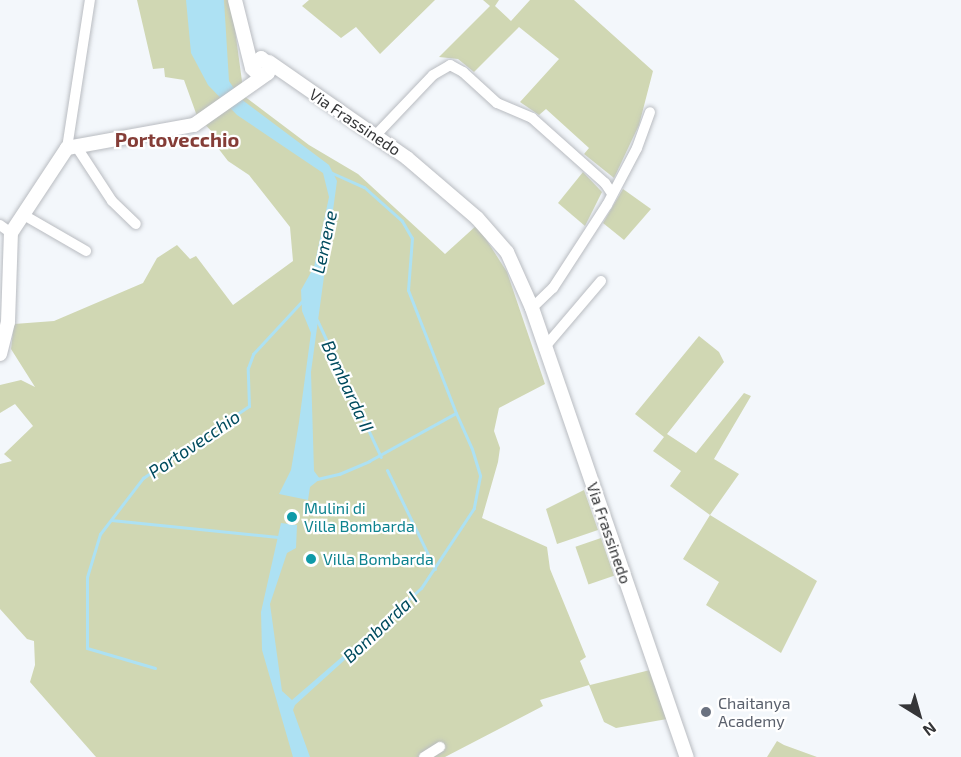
<!DOCTYPE html>
<html>
<head>
<meta charset="utf-8">
<style>
  body { margin:0 }
  #map { position:relative; width:961px; height:757px; overflow:hidden; background:#f3f7fb; font-family:"Exo 2",sans-serif }
  div>[style] { position:absolute }
  [style*='--x'] { left:calc(var(--x)*1px); top:calc(var(--y)*1px); width:calc(var(--w)*1px); rotate:calc(var(--a)*1deg) }
  .green>* { inset:0; background:#d0d7b3; transform-origin:0 0 }
  .water>* { inset:0; background:#ade1f3 }
  .stream>* { height:3px; margin:-1.5px; padding:0 1.5px; transform-origin:1.5px; border-radius:1.5px; background:#ade1f3 }
  .roads { filter:drop-shadow(0 0 2px #b9bcc1) drop-shadow(0 0 2px #b9bcc1) }
  .minor>* { height:10px; margin:-5px; padding:0 5px; transform-origin:5px; border-radius:5px; background:#fff }
  .tertiary>* { height:14px; margin:-7px; padding:0 7px; transform-origin:7px; border-radius:7px; background:#fff }
  .dots>* { width:16px; height:16px; translate:-50% -50%; box-sizing:border-box; border:3px solid #fff; border-radius:50% }
  span { translate:-50% -50%; white-space:nowrap; text-align:center; line-height:1.15; -webkit-text-stroke:4.5px #fff; paint-order:stroke }
  .street-label { font-size:16px; color:#353638 }
  .culture-label { font-size:16px; color:#0d838f }
  .left { translate:0 -50%; text-align:left }
  .worship-label { font-size:16px; color:#5b616d }
  .water-label { font-size:18px; color:#004b5e; font-style:italic }
  .quarter-label { font-size:20px; color:#853d37; font-weight:700 }
  .north { position:absolute; left:889px; top:685px; width:60px; height:60px; -webkit-text-stroke:4px #fff; paint-order:stroke; rotate:143deg; font-size:16px; font-weight:700; line-height:24px; text-align:center; color:#353638 }
  .north::after { content:''; display:block; margin:auto; width:21px; height:27px; background:#353638; clip-path:polygon(50% 0,100% 100%,50% 72%,0 100%) }
</style>
</head>
<body>
<div id="map">
  <div class="green">
    <div style="clip-path:polygon(137px 0,231px 0,244px 96px,309px 145px,358px 174px,445px 254px,477px 225px,507px 272px,545px 384px,499px 408px,494px 431px,500px 448px,498px 462px,482px 518px,547px 547px,550px 569px,586px 657px,580px 661px,590px 685px,650px 670px,667px 719px,616px 728px,604px 722px,589px 685px,540px 700px,543px 706px,445px 757px,96px 757px,30px 682px,35px 665px,34px 641px,27px 639px,0 609px,0 464px,12px 461px,4px 454px,33px 426px,15px 404px,0 413px,0 385px,21px 380px,35px 387px,11px 349px,14px 324px,54px 321px,143px 283px,157px 258px,177px 245px,190px 259px,196px 256px,233px 305px,293px 261px,290px 227px,249px 175px,228px 161px,211px 139px,215px 135px,197px 116px,184px 80px,165px 77px,164px 68px,153px 69px)"></div>
    <div style="clip-path:polygon(309px 0,435px 0,380px 54px,356px 27px,341px 38px,302px 6px)"></div>
    <div style="clip-path:polygon(483px 0,499px 0,495px 6px,511px 21px,530px 0,574px 0,653px 71px,639px 125px,614px 178px,584px 154px,589px 148px,546px 109px,539px 115px,520px 102px,559px 59px,519px 27px,474px 72px,458px 59px,439px 57px,490px 6px)"></div>
    <div style="clip-path:polygon(583px 172px,602px 192px,585px 226px,558px 203px)"></div>
    <div style="clip-path:polygon(623px 189px,651px 209px,624px 240px,603px 223px)"></div>
    <div style="clip-path:polygon(699px 336px,719px 352px,724px 362px,667px 434px,696px 453px,744px 393px,751px 396px,714px 459px,739px 474px,710px 515px,817px 581px,781px 653px,706px 605px,719px 582px,683px 559px,710px 515px,670px 486px,681px 471px,653px 451px,664px 437px,635px 414px)"></div>
    <div style="clip-path:polygon(584px 490px,598px 530px,557px 544px,546px 509px)"></div>
    <div style="left:601px;top:538px;width:40px;height:27px;rotate:71deg"></div>
    <div style="clip-path:polygon(777px 741px,784px 745px,817px 757px,767px 757px)"></div>
  </div>
  <div class="water">
    <div style="clip-path:polygon(186px 0,224px 0,229px 81px,241px 99px,329px 165px,337px 181px,311px 372px,314px 471px,320px 479px,310px 487px,308px 500px,279px 494px,291px 470px,299px 422px,311px 333px,302px 311px,301px 290px,314px 267px,329px 197px,323px 173px,237px 115px,208px 85px,191px 53px)"></div>
    <div style="clip-path:polygon(281px 523px,297px 525px,296px 548px,287px 553px,270px 604px,282px 691px,292px 700px,366px 636px,369px 638px,295px 705px,293px 710px,310px 757px,293px 757px,262px 650px,261px 612px)"></div>
  </div>
  <div class="stream">
    <div style="--x:330;--y:172;--w:37;--a:24"></div>
    <div style="--x:364;--y:187;--w:51;--a:41.8"></div>
    <div style="--x:402;--y:221;--w:20;--a:60"></div>
    <div style="--x:412;--y:238;--w:52;--a:94.4"></div>
    <div style="--x:408;--y:290;--w:132;--a:68.7"></div>
    <div style="--x:317;--y:320;--w:151;--a:65"></div>
    <div style="--x:387;--y:470;--w:110;--a:64.1"></div>
    <div style="--x:317;--y:479;--w:23;--a:-13"></div>
    <div style="--x:339;--y:474;--w:33;--a:-23"></div>
    <div style="--x:369;--y:461;--w:99;--a:-28.9"></div>
    <div style="--x:456;--y:413;--w:39;--a:66"></div>
    <div style="--x:472;--y:449;--w:28;--a:73"></div>
    <div style="--x:480;--y:476;--w:33;--a:101"></div>
    <div style="--x:474;--y:508;--w:96;--a:123.5"></div>
    <div style="--x:421;--y:588;--w:74;--a:137.7"></div>
    <div style="--x:111;--y:520;--w:168;--a:5.8"></div>
    <div style="--x:155;--y:668;--w:71;--a:-163.6"></div>
    <div style="--x:87;--y:648;--w:71;--a:-90"></div>
    <div style="--x:87;--y:577;--w:45;--a:-73.2"></div>
    <div style="--x:100;--y:534;--w:71;--a:-52.5"></div>
    <div style="--x:143;--y:478;--w:128;--a:-34.2"></div>
    <div style="--x:249;--y:406;--w:38;--a:-92"></div>
    <div style="--x:248;--y:368;--w:15;--a:-70"></div>
    <div style="--x:253;--y:354;--w:74;--a:-47.2"></div>
  </div>
  <div class="roads">
    <div class="minor">
      <div style="--x:375;--y:136;--w:84;--a:-46.4"></div>
      <div style="--x:433;--y:75;--w:20;--a:-30"></div>
      <div style="--x:450;--y:65;--w:15;--a:28"></div>
      <div style="--x:463;--y:72;--w:46;--a:42.4"></div>
      <div style="--x:497;--y:103;--w:38;--a:23"></div>
      <div style="--x:532;--y:118;--w:98;--a:41.7"></div>
      <div style="--x:605;--y:183;--w:11;--a:56"></div>
      <div style="--x:67;--y:148;--w:150;--a:-81.2"></div>
      <div style="--x:78;--y:149;--w:62;--a:56.8"></div>
      <div style="--x:112;--y:201;--w:33;--a:44"></div>
      <div style="--x:22;--y:214;--w:74;--a:30"></div>
      <div style="--x:0;--y:225;--w:14;--a:36"></div>
      <div style="--x:532;--y:308;--w:29;--a:-44"></div>
      <div style="--x:553;--y:288;--w:99;--a:-57"></div>
      <div style="--x:607;--y:205;--w:64;--a:-62.2"></div>
      <div style="--x:637;--y:148;--w:38;--a:-70"></div>
      <div style="--x:544;--y:348;--w:88;--a:-49.6"></div>
      <div style="--x:424;--y:757;--w:19;--a:-32"></div>
    </div>
    <div class="tertiary">
      <div style="--x:235;--y:0;--w:70;--a:76"></div>
      <div style="--x:269;--y:62;--w:168;--a:34.8"></div>
      <div style="--x:407;--y:158;--w:92;--a:40.6"></div>
      <div style="--x:477;--y:218;--w:45;--a:48.6"></div>
      <div style="--x:507;--y:252;--w:61;--a:65.9"></div>
      <div style="--x:532;--y:308;--w:475;--a:71"></div>
      <div style="--x:0;--y:354;--w:33;--a:-76"></div>
      <div style="--x:8;--y:322;--w:89;--a:-88.1"></div>
      <div style="--x:11;--y:233;--w:102;--a:-56.6"></div>
      <div style="--x:67;--y:148;--w:129;--a:-10.3"></div>
      <div style="--x:194;--y:125;--w:90;--a:-35.1"></div>
      <div style="--x:268;--y:73;--w:8;--a:-76"></div>
      <div style="--x:270;--y:65;--w:11;--a:-142"></div>
      <div style="--x:261;--y:58;--w:13;--a:132"></div>
      <div style="--x:252;--y:68;--w:11;--a:45"></div>
    </div>
  </div>
  <div class="dots">
    <div style="left:292px;top:517px;background:#0f9aa8"></div>
    <div style="left:311px;top:559px;background:#0f9aa8"></div>
    <div style="left:706px;top:712px;background:#6b7280"></div>
  </div>
  <div class="street-label">
    <span style="left:355px;top:122px;rotate:34deg">Via Frassinedo</span>
    <span style="left:609px;top:533px;rotate:71deg">Via Frassinedo</span>
  </div>
  <div class="culture-label">
    <span class="left" style="left:304px;top:517px">Mulini di<br>Villa Bombarda</span>
    <span class="left" style="left:323px;top:559px">Villa Bombarda</span>
  </div>
  <div class="worship-label">
    <span class="left" style="left:718px;top:712px">Chaitanya<br>Academy</span>
  </div>
  <div class="water-label">
    <span style="left:324px;top:242px;rotate:-78deg">Lemene</span>
    <span style="left:348px;top:386px;rotate:65deg">Bombarda II</span>
    <span style="left:194px;top:444px;rotate:-34deg">Portovecchio</span>
    <span style="left:380px;top:627px;rotate:-43deg">Bombarda I</span>
  </div>
  <div class="quarter-label">
    <span style="left:177px;top:139px">Portovecchio</span>
  </div>
  <div class="north">N</div>
</div>
</body>
</html>
